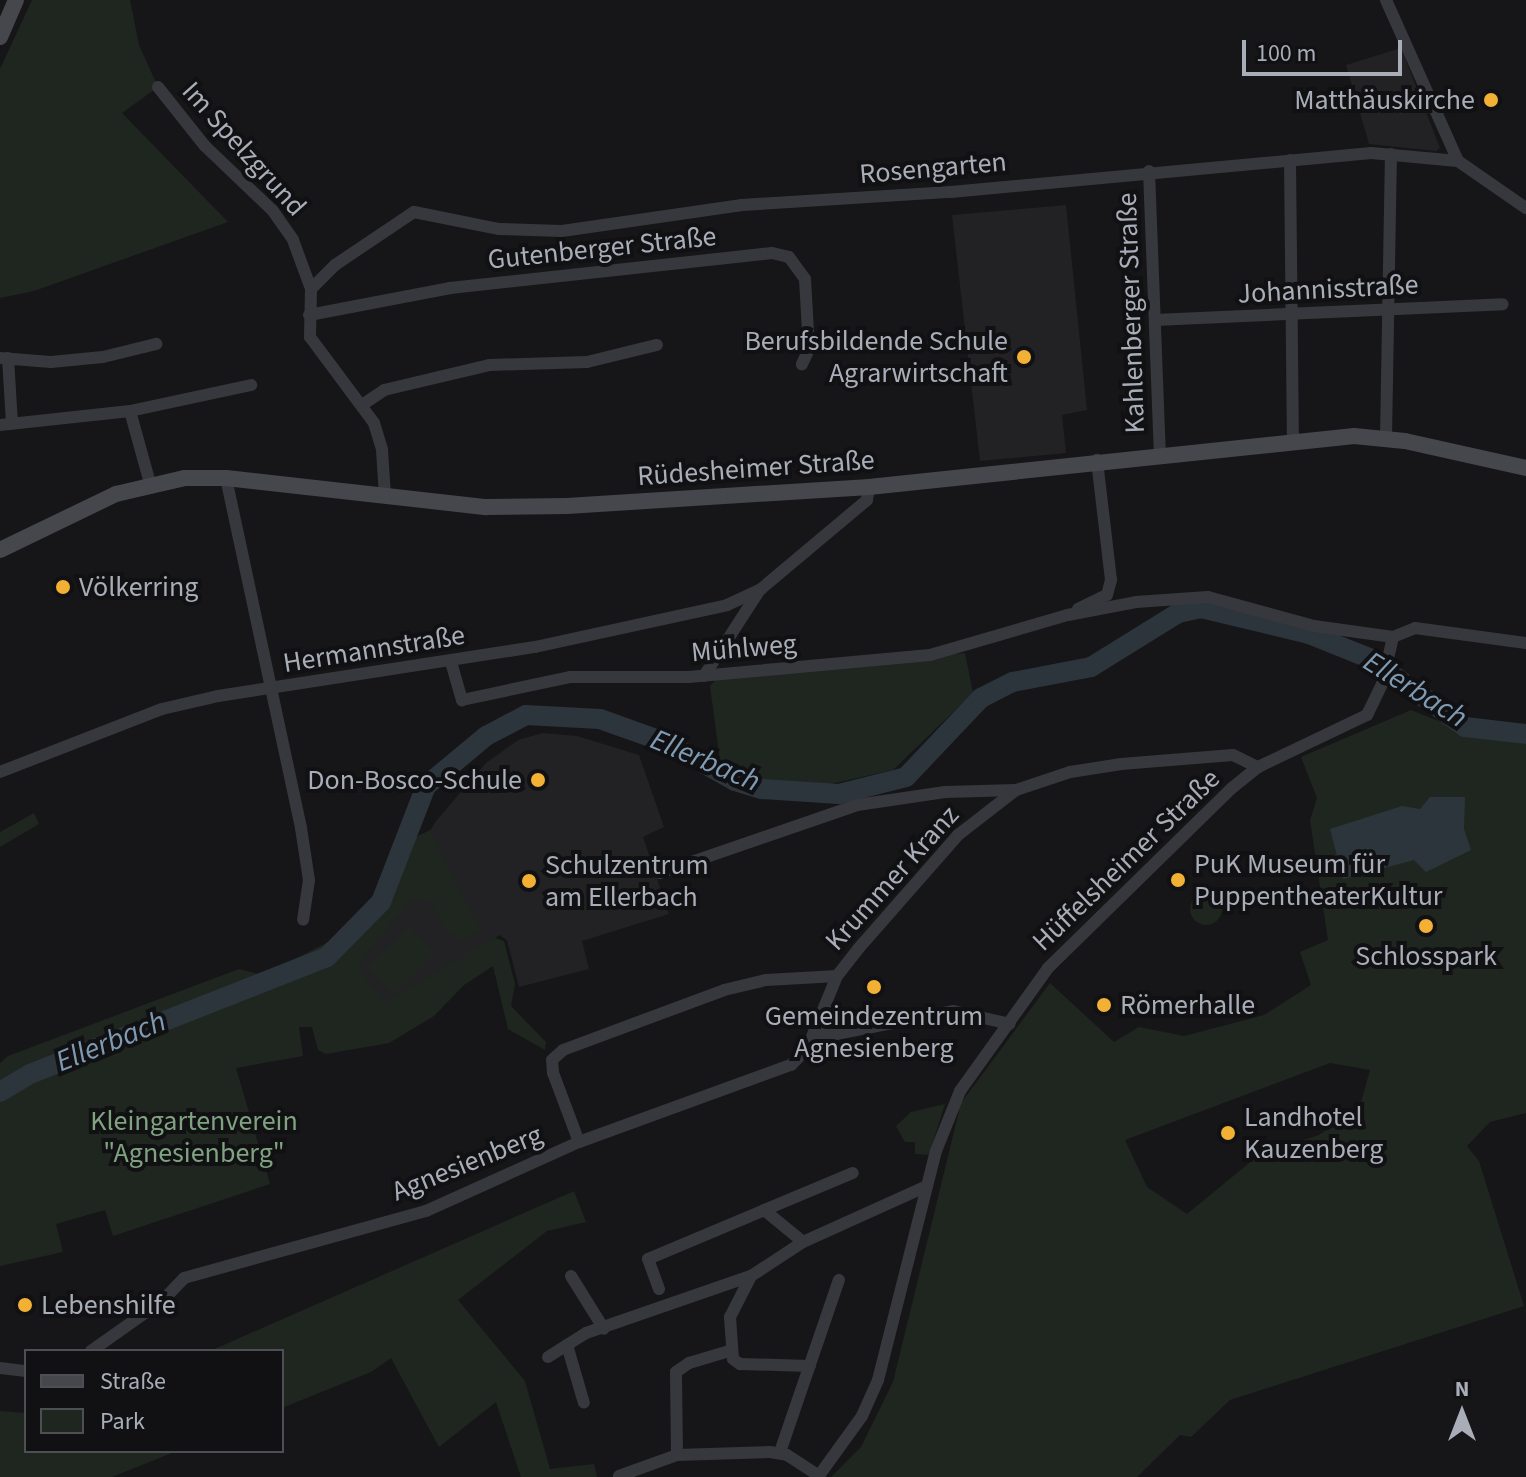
<!DOCTYPE html>
<html>
<head>
<meta charset="utf-8">
<style>
  body { margin:0 }
  #map { position:relative; width:1526px; height:1477px; overflow:hidden; background:#161618; font-family:"Source Sans 3",sans-serif }
  div>[style] { position:absolute }
  [style*='--x'] { left:calc(var(--x)*1px); top:calc(var(--y)*1px); width:calc(var(--w)*1px); rotate:calc(var(--a)*1deg) }
  .built>* { inset:0; background:#222225 }
  .green>* { inset:0; background:#1e261f; transform-origin:0 0 }
  .round { border-radius:50% }
  .water>* { inset:0; background:#2c353c }
  .river>* { height:20px; margin:-10px; padding:0 10px; transform-origin:10px; border-radius:10px; background:#2c353c }
  .street>* { height:12px; margin:-6px; padding:0 6px; transform-origin:6px; border-radius:6px; background:#37383d }
  .secondary>* { height:16px; margin:-8px; padding:0 8px; transform-origin:8px; border-radius:8px; background:#45474d }
  .dots>* { width:22px; height:22px; translate:-50% -50%; box-sizing:border-box; border:4px solid #111113; border-radius:50% }
  span { translate:-50% -50%; white-space:nowrap; text-align:center; line-height:1.15; -webkit-text-stroke:8px #111113; paint-order:stroke }
  .poi-label { font-size:28px; color:#a8adb8 }
  .right { translate:-100% -50%; text-align:right }
  .left { translate:0 -50%; text-align:left }
  .street-label { font-size:28px; color:#a8adb8 }
  .park-label { font-size:28px; color:#7fa381 }
  .water-label { font-size:30px; color:#7f9bb3; font-style:italic }
  .legend { position:absolute; left:24px; top:1349px; width:260px; height:104px; box-sizing:border-box; background:#111113; border:2px solid #4d4f55; margin:0; padding:10px 14px; list-style:none; font-size:24px; color:#a8adb8 }
  .legend li { display:flex; align-items:center; gap:16px; height:40px }
  .legend b { width:40px; border:2px solid #4d4f55 }
  .north { position:absolute; left:1422px; top:1373px; width:80px; height:80px; -webkit-text-stroke:6px #111113; paint-order:stroke; rotate:0deg; font-size:22px; font-weight:700; line-height:32px; text-align:center; color:#a8adb8 }
  .north::after { content:''; display:block; margin:auto; width:28px; height:36px; background:#a8adb8; clip-path:polygon(50% 0,100% 100%,50% 72%,0 100%) }
  .scale { position:absolute; left:1242px; top:40px; width:160px; height:36px; box-sizing:border-box; border:4px solid #a8adb8; border-top:0; padding-left:10px; font-size:24px; line-height:28px; white-space:nowrap; color:#a8adb8; -webkit-text-stroke:6px #111113; paint-order:stroke }
</style>
</head>
<body>
<div id="map">
  <div class="built">
    <div style="clip-path:polygon(1401px 48px,1440px 148px,1436px 151px,1369px 144px,1346px 65px)"></div>
    <div style="clip-path:polygon(1066px 205px,1087px 410px,1062px 415px,1066px 453px,980px 461px,952px 215px)"></div>
    <div style="clip-path:polygon(543px 733px,577px 736px,639px 755px,664px 827px,643px 837px,669px 914px,582px 941px,589px 969px,519px 987px,507px 940px,499px 935px,385px 1038px,323px 965px,394px 890px,436px 821px,486px 763px,518px 740px)"></div>
  </div>
  <div class="green">
    <div style="clip-path:polygon(32px 0,130px 0,139px 45px,158px 87px,122px 113px,228px 222px,34px 291px,0 298px,0 69px)"></div>
    <div style="clip-path:polygon(965px 653px,973px 693px,893px 770px,817px 787px,748px 777px,720px 761px,710px 686px,717px 678px)"></div>
    <div style="clip-path:polygon(evenodd,1411px 710px,1471px 734px,1526px 742px,1526px 1113px,1490px 1122px,1467px 1146px,1479px 1161px,1524px 1306px,1230px 1400px,1191px 1437px,1180px 1435px,1137px 1477px,831px 1477px,861px 1447px,893px 1382px,961px 1103px,1050px 983px,1114px 1042px,1139px 1027px,1184px 1036px,1264px 1015px,1311px 985px,1300px 952px,1328px 940px,1310px 820px,1317px 798px,1301px 757px,1411px 710px,1330px 1063px,1370px 1070px,1355px 1124px,1335px 1124px,1319px 1135px,1259px 1155px,1187px 1214px,1147px 1187px,1125px 1140px,1330px 1063px)"></div>
    <div style="clip-path:polygon(34px 813px,39px 824px,0 847px,0 832px)"></div>
    <div style="clip-path:polygon(430px 830px,481px 931px,463px 940px,445px 931px,432px 902px,413px 898px,367px 953px,360px 966px,367px 981px,386px 1002px,479px 946px,495px 938px,504px 941px,515px 984px,511px 1006px,546px 1042px,545px 1050px,508px 1029px,493px 966px,464px 985px,434px 1016px,389px 1043px,326px 1054px,318px 1050px,312px 1027px,299px 1027px,303px 1056px,236px 1068px,270px 1184px,113px 1236px,105px 1210px,56px 1224px,63px 1252px,0 1266px,0 1063px,8px 1056px,239px 969px,263px 975px,340px 936px,383px 886px,390px 850px)"></div>
    <div class="round" style="left:1190px;top:893px;width:32px;height:32px"></div>
    <div style="left:409px;top:927px;width:37px;height:58px;rotate:46deg"></div>
    <div style="clip-path:polygon(945px 1104px,929px 1155px,915px 1154px,915px 1142px,905px 1142px,896px 1126px,911px 1112px)"></div>
    <div style="clip-path:polygon(574px 1191px,586px 1222px,547px 1231px,458px 1300px,525px 1381px,550px 1469px,594px 1464px,597px 1477px,521px 1477px,496px 1402px,439px 1447px,391px 1358px,371px 1372px,282px 1408px,282px 1351px,210px 1351px)"></div>
    <div style="clip-path:polygon(0 1411px,26px 1413px,26px 1451px,177px 1451px,112px 1477px,0 1477px)"></div>
  </div>
  <div class="water">
    <div style="clip-path:polygon(1430px 797px,1465px 797px,1464px 829px,1471px 850px,1426px 872px,1414px 860px,1343px 879px,1330px 829px,1402px 806px,1420px 809px)"></div>
  </div>
  <div class="river">
    <div style="--x:0;--y:1092;--w:35;--a:-31"></div>
    <div style="--x:30;--y:1074;--w:319;--a:-21.5"></div>
    <div style="--x:327;--y:957;--w:77;--a:-45.5"></div>
    <div style="--x:381;--y:902;--w:124;--a:-68.8"></div>
    <div style="--x:426;--y:786;--w:78;--a:-39.8"></div>
    <div style="--x:486;--y:736;--w:45;--a:-27.7"></div>
    <div style="--x:526;--y:715;--w:74;--a:3.1"></div>
    <div style="--x:600;--y:719;--w:71;--a:19.7"></div>
    <div style="--x:667;--y:743;--w:78;--a:29.2"></div>
    <div style="--x:735;--y:781;--w:28;--a:17"></div>
    <div style="--x:762;--y:789;--w:77;--a:3.7"></div>
    <div style="--x:839;--y:794;--w:69;--a:-14.2"></div>
    <div style="--x:906;--y:777;--w:109;--a:-46.5"></div>
    <div style="--x:981;--y:698;--w:36;--a:-27"></div>
    <div style="--x:1013;--y:682;--w:79;--a:-10.9"></div>
    <div style="--x:1091;--y:667;--w:102;--a:-31.8"></div>
    <div style="--x:1178;--y:613;--w:24;--a:-12"></div>
    <div style="--x:1201;--y:608;--w:111;--a:13.5"></div>
    <div style="--x:1309;--y:634;--w:65;--a:21.8"></div>
    <div style="--x:1369;--y:658;--w:118;--a:35.7"></div>
    <div style="--x:1465;--y:727;--w:61;--a:6.5"></div>
  </div>
  <div class="street">
    <div style="--x:1386;--y:0;--w:176;--a:65.9"></div>
    <div style="--x:1458;--y:161;--w:83;--a:34.7"></div>
    <div style="--x:158;--y:87;--w:75;--a:51.5"></div>
    <div style="--x:205;--y:146;--w:94;--a:43.7"></div>
    <div style="--x:273;--y:211;--w:35;--a:55"></div>
    <div style="--x:293;--y:240;--w:52;--a:69.8"></div>
    <div style="--x:311;--y:289;--w:48;--a:91.2"></div>
    <div style="--x:310;--y:337;--w:107;--a:53.3"></div>
    <div style="--x:374;--y:423;--w:28;--a:73"></div>
    <div style="--x:382;--y:450;--w:46;--a:86.3"></div>
    <div style="--x:1290;--y:160;--w:280;--a:89.4"></div>
    <div style="--x:1149;--y:171;--w:283;--a:87.8"></div>
    <div style="--x:311;--y:289;--w:34;--a:-45"></div>
    <div style="--x:335;--y:265;--w:95;--a:-33.9"></div>
    <div style="--x:414;--y:212;--w:87;--a:11.3"></div>
    <div style="--x:499;--y:229;--w:63;--a:1.8"></div>
    <div style="--x:562;--y:231;--w:182;--a:-8.2"></div>
    <div style="--x:742;--y:205;--w:209;--a:-3.6"></div>
    <div style="--x:951;--y:192;--w:422;--a:-5.3"></div>
    <div style="--x:1371;--y:153;--w:87;--a:5.3"></div>
    <div style="--x:309;--y:315;--w:144;--a:-10.8"></div>
    <div style="--x:450;--y:288;--w:324;--a:-6.2"></div>
    <div style="--x:772;--y:253;--w:17;--a:13"></div>
    <div style="--x:789;--y:257;--w:27;--a:54"></div>
    <div style="--x:805;--y:279;--w:70;--a:86.7"></div>
    <div style="--x:809;--y:349;--w:17;--a:115"></div>
    <div style="--x:1155;--y:320;--w:348;--a:-2.6"></div>
    <div style="--x:0;--y:358;--w:51;--a:4.5"></div>
    <div style="--x:51;--y:362;--w:52;--a:-5.5"></div>
    <div style="--x:103;--y:357;--w:55;--a:-13.8"></div>
    <div style="--x:8;--y:358;--w:65;--a:86.5"></div>
    <div style="--x:362;--y:405;--w:27;--a:-34"></div>
    <div style="--x:384;--y:390;--w:109;--a:-13.3"></div>
    <div style="--x:490;--y:365;--w:97;--a:-1.8"></div>
    <div style="--x:587;--y:362;--w:72;--a:-13.7"></div>
    <div style="--x:130;--y:411;--w:75;--a:74.5"></div>
    <div style="--x:0;--y:425;--w:131;--a:-6.1"></div>
    <div style="--x:130;--y:411;--w:124;--a:-12.1"></div>
    <div style="--x:1386;--y:438;--w:284;--a:-89"></div>
    <div style="--x:226;--y:478;--w:358;--a:77.9"></div>
    <div style="--x:301;--y:828;--w:53;--a:81.3"></div>
    <div style="--x:309;--y:880;--w:40;--a:98.5"></div>
    <div style="--x:1078;--y:609;--w:32;--a:-26"></div>
    <div style="--x:1107;--y:595;--w:16;--a:-75"></div>
    <div style="--x:1111;--y:580;--w:121;--a:-96.7"></div>
    <div style="--x:1393;--y:637;--w:24;--a:-22"></div>
    <div style="--x:1415;--y:628;--w:112;--a:7.7"></div>
    <div style="--x:451;--y:662;--w:40;--a:74"></div>
    <div style="--x:462;--y:700;--w:110;--a:-12"></div>
    <div style="--x:570;--y:677;--w:119;--a:0"></div>
    <div style="--x:689;--y:677;--w:242;--a:-5.2"></div>
    <div style="--x:930;--y:655;--w:144;--a:-16.2"></div>
    <div style="--x:1068;--y:615;--w:69;--a:-10.8"></div>
    <div style="--x:1136;--y:602;--w:72;--a:-4"></div>
    <div style="--x:1208;--y:597;--w:110;--a:15.3"></div>
    <div style="--x:1314;--y:626;--w:80;--a:7.9"></div>
    <div style="--x:704;--y:676;--w:101;--a:-57.1"></div>
    <div style="--x:0;--y:772;--w:174;--a:-21.3"></div>
    <div style="--x:162;--y:709;--w:57;--a:-13.1"></div>
    <div style="--x:218;--y:696;--w:321;--a:-8.8"></div>
    <div style="--x:535;--y:647;--w:197;--a:-12.3"></div>
    <div style="--x:727;--y:605;--w:38;--a:-25"></div>
    <div style="--x:761;--y:589;--w:138;--a:-40"></div>
    <div style="--x:867;--y:500;--w:13;--a:-81"></div>
    <div style="--x:660;--y:873;--w:208;--a:-19"></div>
    <div style="--x:857;--y:805;--w:89;--a:-8.4"></div>
    <div style="--x:945;--y:792;--w:71;--a:-1.6"></div>
    <div style="--x:814;--y:1033;--w:17;--a:7"></div>
    <div style="--x:831;--y:1035;--w:124;--a:-11.1"></div>
    <div style="--x:953;--y:1011;--w:58;--a:12.8"></div>
    <div style="--x:579;--y:1142;--w:74;--a:-110.6"></div>
    <div style="--x:553;--y:1073;--w:13;--a:-94"></div>
    <div style="--x:552;--y:1060;--w:15;--a:-42"></div>
    <div style="--x:563;--y:1050;--w:172;--a:-20.4"></div>
    <div style="--x:724;--y:990;--w:43;--a:-13.4"></div>
    <div style="--x:766;--y:980;--w:71;--a:-3.2"></div>
    <div style="--x:764;--y:1210;--w:50;--a:39.4"></div>
    <div style="--x:571;--y:1276;--w:62;--a:58.1"></div>
    <div style="--x:751;--y:1276;--w:46;--a:117.1"></div>
    <div style="--x:730;--y:1317;--w:42;--a:85.9"></div>
    <div style="--x:733;--y:1359;--w:9;--a:36"></div>
    <div style="--x:740;--y:1364;--w:70;--a:1.6"></div>
    <div style="--x:659;--y:1289;--w:32;--a:-110"></div>
    <div style="--x:648;--y:1259;--w:222;--a:-22.8"></div>
    <div style="--x:567;--y:1345;--w:60;--a:73.7"></div>
    <div style="--x:91;--y:1351;--w:87;--a:-35.2"></div>
    <div style="--x:162;--y:1301;--w:32;--a:-46"></div>
    <div style="--x:184;--y:1278;--w:251;--a:-15.5"></div>
    <div style="--x:426;--y:1211;--w:168;--a:-24.3"></div>
    <div style="--x:579;--y:1142;--w:226;--a:-20"></div>
    <div style="--x:791;--y:1065;--w:23;--a:-45"></div>
    <div style="--x:807;--y:1049;--w:79;--a:-67.7"></div>
    <div style="--x:837;--y:976;--w:34;--a:-52"></div>
    <div style="--x:858;--y:949;--w:152;--a:-48.7"></div>
    <div style="--x:958;--y:835;--w:73;--a:-37.8"></div>
    <div style="--x:1016;--y:790;--w:57;--a:-18.4"></div>
    <div style="--x:1070;--y:772;--w:52;--a:-8.9"></div>
    <div style="--x:1121;--y:764;--w:112;--a:-4.6"></div>
    <div style="--x:1233;--y:755;--w:28;--a:26"></div>
    <div style="--x:548;--y:1357;--w:45;--a:-32.3"></div>
    <div style="--x:586;--y:1333;--w:175;--a:-19.1"></div>
    <div style="--x:751;--y:1276;--w:62;--a:-33.2"></div>
    <div style="--x:803;--y:1242;--w:136;--a:-24.3"></div>
    <div style="--x:0;--y:1368;--w:26;--a:7"></div>
    <div style="--x:780;--y:1452;--w:182;--a:-71.1"></div>
    <div style="--x:677;--y:1455;--w:83;--a:-90.7"></div>
    <div style="--x:676;--y:1372;--w:16;--a:-35"></div>
    <div style="--x:689;--y:1363;--w:42;--a:-16.7"></div>
    <div style="--x:619;--y:1476;--w:62;--a:-19.9"></div>
    <div style="--x:677;--y:1455;--w:93;--a:-1.8"></div>
    <div style="--x:770;--y:1452;--w:17;--a:10"></div>
    <div style="--x:787;--y:1455;--w:38;--a:33"></div>
    <div style="--x:818;--y:1477;--w:75;--a:-54.2"></div>
    <div style="--x:862;--y:1416;--w:39;--a:-66"></div>
    <div style="--x:878;--y:1380;--w:236;--a:-75.8"></div>
    <div style="--x:936;--y:1151;--w:65;--a:-68.2"></div>
    <div style="--x:960;--y:1091;--w:151;--a:-54.4"></div>
    <div style="--x:1048;--y:968;--w:257;--a:-44.4"></div>
    <div style="--x:1232;--y:788;--w:33;--a:-39"></div>
    <div style="--x:1258;--y:767;--w:121;--a:-25.5"></div>
    <div style="--x:1367;--y:715;--w:34;--a:-64"></div>
    <div style="--x:1382;--y:684;--w:48;--a:-76.8"></div>
  </div>
  <div class="secondary">
    <div style="--x:0;--y:37;--w:40;--a:-66.6"></div>
    <div style="--x:0;--y:550;--w:129;--a:-25.8"></div>
    <div style="--x:116;--y:494;--w:71;--a:-13.1"></div>
    <div style="--x:185;--y:478;--w:41;--a:0"></div>
    <div style="--x:226;--y:478;--w:262;--a:6.4"></div>
    <div style="--x:486;--y:507;--w:81;--a:-0.7"></div>
    <div style="--x:567;--y:506;--w:303;--a:-3.6"></div>
    <div style="--x:869;--y:487;--w:488;--a:-6"></div>
    <div style="--x:1354;--y:436;--w:51;--a:5.6"></div>
    <div style="--x:1405;--y:441;--w:124;--a:12.6"></div>
  </div>
  <div class="dots">
    <div style="left:1491px;top:100px;background:#f2b134"></div>
    <div style="left:1024px;top:357px;background:#f2b134"></div>
    <div style="left:63px;top:587px;background:#f2b134"></div>
    <div style="left:538px;top:780px;background:#f2b134"></div>
    <div style="left:1178px;top:880px;background:#f2b134"></div>
    <div style="left:529px;top:881px;background:#f2b134"></div>
    <div style="left:1426px;top:926px;background:#f2b134"></div>
    <div style="left:874px;top:987px;background:#f2b134"></div>
    <div style="left:1104px;top:1005px;background:#f2b134"></div>
    <div style="left:1228px;top:1133px;background:#f2b134"></div>
    <div style="left:25px;top:1305px;background:#f2b134"></div>
  </div>
  <div class="poi-label">
    <span class="right" style="left:1475px;top:100px">Matthäuskirche</span>
    <span class="right" style="left:1008px;top:357px">Berufsbildende Schule<br>Agrarwirtschaft</span>
    <span class="left" style="left:79px;top:587px">Völkerring</span>
    <span class="right" style="left:522px;top:780px">Don-Bosco-Schule</span>
    <span class="left" style="left:1194px;top:880px">PuK Museum für<br>PuppentheaterKultur</span>
    <span class="left" style="left:545px;top:881px">Schulzentrum<br>am Ellerbach</span>
    <span style="left:1426px;top:956px">Schlosspark</span>
    <span class="left" style="left:1120px;top:1005px">Römerhalle</span>
    <span style="left:874px;top:1032px">Gemeindezentrum<br>Agnesienberg</span>
    <span class="left" style="left:1244px;top:1133px">Landhotel<br>Kauzenberg</span>
    <span class="left" style="left:41px;top:1305px">Lebenshilfe</span>
  </div>
  <div class="street-label">
    <span style="left:244px;top:149px;rotate:48deg">Im Spelzgrund</span>
    <span style="left:933px;top:168px;rotate:-5deg">Rosengarten</span>
    <span style="left:602px;top:248px;rotate:-6deg">Gutenberger Straße</span>
    <span style="left:1328px;top:289px;rotate:-3deg">Johannisstraße</span>
    <span style="left:1131px;top:313px;rotate:-92deg">Kahlenberger Straße</span>
    <span style="left:756px;top:468px;rotate:-4deg">Rüdesheimer Straße</span>
    <span style="left:744px;top:648px;rotate:-5deg">Mühlweg</span>
    <span style="left:374px;top:649px;rotate:-9deg">Hermannstraße</span>
    <span style="left:1126px;top:860px;rotate:-44deg">Hüffelsheimer Straße</span>
    <span style="left:892px;top:878px;rotate:-48deg">Krummer Kranz</span>
    <span style="left:467px;top:1163px;rotate:-22deg">Agnesienberg</span>
  </div>
  <div class="park-label">
    <span style="left:194px;top:1137px">Kleingartenverein<br>"Agnesienberg"</span>
  </div>
  <div class="water-label">
    <span style="left:1415px;top:690px;rotate:32deg">Ellerbach</span>
    <span style="left:705px;top:761px;rotate:23deg">Ellerbach</span>
    <span style="left:111px;top:1042px;rotate:-22deg">Ellerbach</span>
  </div>
  <ul class="legend">
  <li><b style="height:10px;background:#45474d"></b>Straße</li>
  <li><b style="height:22px;background:#1e261f"></b>Park</li>
  </ul>
  <div class="north">N</div>
  <div class="scale">100 m</div>
</div>
</body>
</html>
